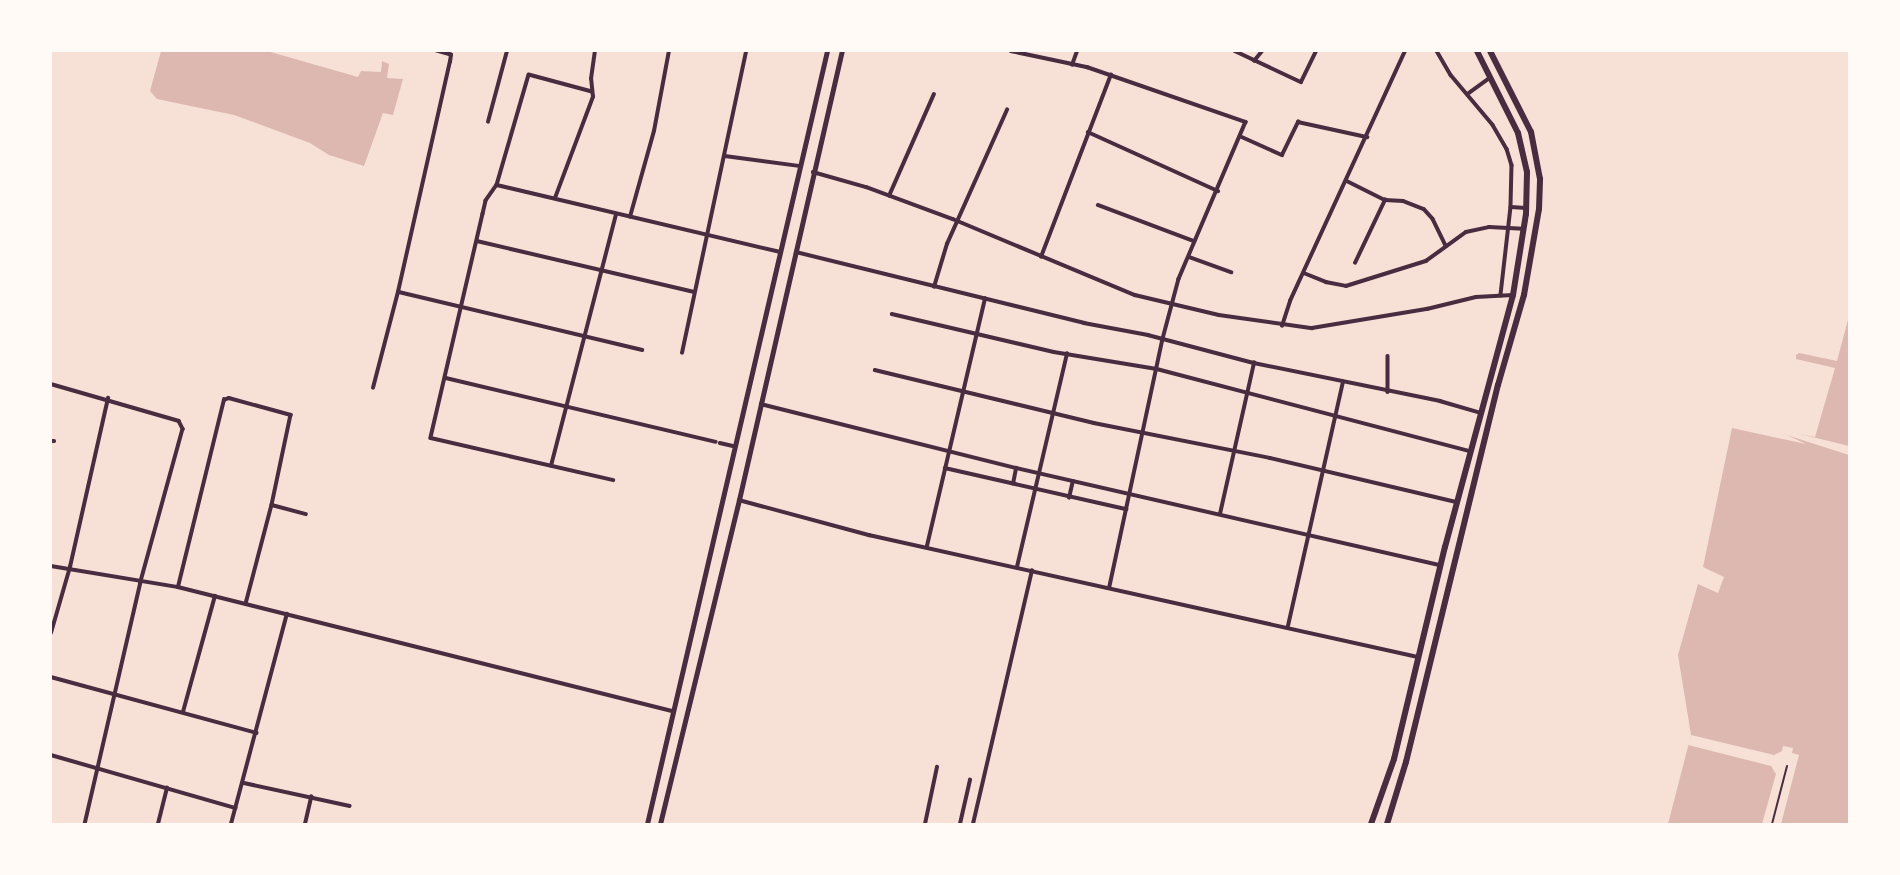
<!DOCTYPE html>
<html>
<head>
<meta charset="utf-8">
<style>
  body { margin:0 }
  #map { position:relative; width:1900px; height:875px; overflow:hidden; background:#f7e1d7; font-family:"Nunito Sans",sans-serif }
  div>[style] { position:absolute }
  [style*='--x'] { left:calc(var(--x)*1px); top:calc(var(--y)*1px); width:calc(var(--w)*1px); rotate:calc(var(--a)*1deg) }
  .water>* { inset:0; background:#dcb8b0 }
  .pier>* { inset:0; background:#f7e1d7 }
  .service>* { height:2px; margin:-1px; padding:0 1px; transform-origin:1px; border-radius:1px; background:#4a2c40 }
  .minor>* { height:3.5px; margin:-1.75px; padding:0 1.75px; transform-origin:1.75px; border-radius:1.75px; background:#4a2c40 }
  .tertiary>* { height:4.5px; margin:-2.25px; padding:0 2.25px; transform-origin:2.25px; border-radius:2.25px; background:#4a2c40 }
  .trunk>* { height:6px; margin:-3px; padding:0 3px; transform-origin:3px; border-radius:3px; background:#4a2c40 }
  span { translate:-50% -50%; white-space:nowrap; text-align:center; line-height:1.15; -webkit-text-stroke:5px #fffaf5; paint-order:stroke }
  .frame { position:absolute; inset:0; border:52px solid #fffaf5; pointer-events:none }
</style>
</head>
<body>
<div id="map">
  <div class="water">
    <div style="clip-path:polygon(161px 51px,267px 51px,358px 77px,361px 71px,381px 72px,382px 61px,389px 64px,387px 78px,403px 79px,393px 115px,383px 113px,364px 166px,329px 155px,310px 143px,234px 115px,157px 99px,150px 91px)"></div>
    <div style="clip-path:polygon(1849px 316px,1849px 824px,1668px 824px,1691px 735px,1678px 655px,1698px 584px,1718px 593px,1724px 577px,1703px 567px,1732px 428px,1806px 444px,1774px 429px,1815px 437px,1835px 368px,1796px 359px,1796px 355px,1799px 353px,1837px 361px)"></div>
  </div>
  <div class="pier">
    <div style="clip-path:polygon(1776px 428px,1849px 446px,1849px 455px,1774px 431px)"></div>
    <div style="clip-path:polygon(1691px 735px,1774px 755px,1782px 751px,1783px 746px,1793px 748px,1792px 753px,1799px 755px,1781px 824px,1762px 824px,1776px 774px,1771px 766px,1688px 745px)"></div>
  </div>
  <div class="service">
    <div style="--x:1772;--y:824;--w:60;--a:-75.5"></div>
  </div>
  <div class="minor">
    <div style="--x:1011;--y:51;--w:78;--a:11.9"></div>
    <div style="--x:1087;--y:67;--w:168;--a:19.1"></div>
    <div style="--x:1246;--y:122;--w:171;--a:113.1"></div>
    <div style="--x:1179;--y:279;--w:62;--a:104.9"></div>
    <div style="--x:1163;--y:339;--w:254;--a:102.1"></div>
    <div style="--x:1235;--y:51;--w:73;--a:25.2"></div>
    <div style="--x:1301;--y:82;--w:34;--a:-64"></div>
    <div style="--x:1437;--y:51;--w:28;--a:60"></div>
    <div style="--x:1451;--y:75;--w:65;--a:50"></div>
    <div style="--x:1493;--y:125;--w:28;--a:60"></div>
    <div style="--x:1507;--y:149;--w:17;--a:73"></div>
    <div style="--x:1512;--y:165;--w:42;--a:91.4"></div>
    <div style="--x:1511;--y:207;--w:89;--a:96.5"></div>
    <div style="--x:1254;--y:61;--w:13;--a:-51"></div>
    <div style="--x:1072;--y:65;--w:15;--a:-70"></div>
    <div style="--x:592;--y:92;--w:65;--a:-164.9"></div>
    <div style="--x:529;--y:75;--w:115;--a:106.2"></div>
    <div style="--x:497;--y:185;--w:19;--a:125"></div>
    <div style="--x:486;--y:201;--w:13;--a:103"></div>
    <div style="--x:483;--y:214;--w:230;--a:103.1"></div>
    <div style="--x:431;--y:438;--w:187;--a:13"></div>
    <div style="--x:1469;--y:93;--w:26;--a:-36"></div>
    <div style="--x:488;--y:122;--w:73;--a:-75"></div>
    <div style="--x:1088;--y:132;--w:143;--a:24.4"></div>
    <div style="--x:1242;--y:137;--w:44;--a:24.2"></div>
    <div style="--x:1282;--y:155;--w:37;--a:-64"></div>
    <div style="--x:1298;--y:122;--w:71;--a:12.3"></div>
    <div style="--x:725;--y:156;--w:76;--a:7.6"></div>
    <div style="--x:813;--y:172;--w:55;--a:15.8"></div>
    <div style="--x:866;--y:187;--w:93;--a:20.2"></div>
    <div style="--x:953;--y:219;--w:197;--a:22.7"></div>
    <div style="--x:1135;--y:295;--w:86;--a:13.4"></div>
    <div style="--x:1219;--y:315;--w:94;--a:8"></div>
    <div style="--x:1312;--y:328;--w:117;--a:-9.4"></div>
    <div style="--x:1427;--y:309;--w:50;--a:-13.8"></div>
    <div style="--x:1476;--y:297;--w:37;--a:-3"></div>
    <div style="--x:1347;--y:181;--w:42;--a:26.6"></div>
    <div style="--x:1385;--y:200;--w:18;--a:3"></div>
    <div style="--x:1403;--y:201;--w:22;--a:21"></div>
    <div style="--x:1424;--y:209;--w:13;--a:48"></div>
    <div style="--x:1433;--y:219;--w:30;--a:64"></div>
    <div style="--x:497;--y:185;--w:291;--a:13.3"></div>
    <div style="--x:889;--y:196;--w:111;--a:-66.2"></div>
    <div style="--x:555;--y:198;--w:108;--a:-69.4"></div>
    <div style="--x:593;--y:97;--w:18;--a:-96"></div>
    <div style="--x:591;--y:79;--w:28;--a:-82"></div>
    <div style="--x:1098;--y:205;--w:103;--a:20.6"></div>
    <div style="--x:1511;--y:207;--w:16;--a:4"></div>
    <div style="--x:630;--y:217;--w:89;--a:-74.4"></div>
    <div style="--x:654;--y:131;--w:81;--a:-79.4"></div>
    <div style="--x:477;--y:241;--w:223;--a:13.2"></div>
    <div style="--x:796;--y:252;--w:297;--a:13.8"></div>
    <div style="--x:1084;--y:323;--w:65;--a:10.6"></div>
    <div style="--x:1148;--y:335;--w:110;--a:14.8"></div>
    <div style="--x:1254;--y:363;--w:190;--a:11.5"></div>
    <div style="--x:1440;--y:401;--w:43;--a:16.3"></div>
    <div style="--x:1041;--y:257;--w:195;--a:-69"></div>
    <div style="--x:1189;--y:257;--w:45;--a:19.7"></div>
    <div style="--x:1355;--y:263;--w:70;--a:-64.5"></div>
    <div style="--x:1304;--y:273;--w:24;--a:22"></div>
    <div style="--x:1326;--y:282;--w:20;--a:11"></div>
    <div style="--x:1346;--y:286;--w:84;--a:-17.4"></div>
    <div style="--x:1426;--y:261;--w:49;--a:-35.9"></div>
    <div style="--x:1466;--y:232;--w:24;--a:-12"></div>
    <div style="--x:1489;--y:227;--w:34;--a:3"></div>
    <div style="--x:934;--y:287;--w:45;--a:-73.2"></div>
    <div style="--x:947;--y:244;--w:147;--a:-65.9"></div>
    <div style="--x:399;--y:292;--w:250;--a:13.4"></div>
    <div style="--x:892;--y:314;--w:166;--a:13.2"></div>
    <div style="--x:1054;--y:352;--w:104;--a:9.4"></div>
    <div style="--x:1157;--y:369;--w:324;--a:14.7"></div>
    <div style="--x:1282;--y:326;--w:26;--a:-72"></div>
    <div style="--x:1290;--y:301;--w:275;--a:-65.3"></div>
    <div style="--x:682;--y:353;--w:309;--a:-78"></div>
    <div style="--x:1388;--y:356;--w:36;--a:90"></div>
    <div style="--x:875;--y:370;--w:225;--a:13.6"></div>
    <div style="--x:1094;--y:423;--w:179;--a:11.2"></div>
    <div style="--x:1270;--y:458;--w:191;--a:13.3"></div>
    <div style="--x:446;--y:378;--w:277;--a:13.3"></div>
    <div style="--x:51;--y:384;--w:133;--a:16.1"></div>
    <div style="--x:179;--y:421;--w:9;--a:63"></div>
    <div style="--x:183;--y:429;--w:159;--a:105.4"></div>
    <div style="--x:141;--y:582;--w:248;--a:103"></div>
    <div style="--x:373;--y:388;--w:99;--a:-75.4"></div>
    <div style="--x:398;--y:292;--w:236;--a:-77.3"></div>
    <div style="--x:450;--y:62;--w:7;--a:-82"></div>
    <div style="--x:451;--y:55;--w:15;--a:-164"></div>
    <div style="--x:761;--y:404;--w:263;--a:14.1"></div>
    <div style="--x:1016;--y:468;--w:435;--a:12.9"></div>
    <div style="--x:51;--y:441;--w:3;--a:0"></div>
    <div style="--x:720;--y:443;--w:13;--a:13"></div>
    <div style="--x:551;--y:466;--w:260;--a:-75.5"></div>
    <div style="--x:945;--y:468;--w:186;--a:12.8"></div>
    <div style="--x:1013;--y:484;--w:16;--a:-79"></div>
    <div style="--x:1069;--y:498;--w:17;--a:-77"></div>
    <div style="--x:739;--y:500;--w:135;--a:15.1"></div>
    <div style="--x:869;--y:535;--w:562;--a:12.53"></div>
    <div style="--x:272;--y:505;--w:35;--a:15"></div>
    <div style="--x:1220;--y:514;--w:155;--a:-77.3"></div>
    <div style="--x:927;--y:546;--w:254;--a:-76.8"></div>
    <div style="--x:51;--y:566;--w:129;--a:9.4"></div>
    <div style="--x:178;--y:587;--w:509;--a:14.09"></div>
    <div style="--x:1017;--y:567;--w:219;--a:-76.8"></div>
    <div style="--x:178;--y:587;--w:193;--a:-76.2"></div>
    <div style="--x:224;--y:400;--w:5;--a:-22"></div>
    <div style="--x:229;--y:398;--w:64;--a:15.3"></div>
    <div style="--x:291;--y:415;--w:92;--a:101.9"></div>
    <div style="--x:272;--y:505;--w:102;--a:104.7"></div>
    <div style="--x:1288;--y:626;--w:250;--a:-77.3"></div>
    <div style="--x:51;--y:633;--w:69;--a:-73.9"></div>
    <div style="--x:70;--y:567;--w:173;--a:-77.3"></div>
    <div style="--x:51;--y:677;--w:213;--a:15.2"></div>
    <div style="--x:183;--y:712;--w:120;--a:-74.6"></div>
    <div style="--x:51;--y:755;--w:192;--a:16"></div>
    <div style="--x:244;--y:783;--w:108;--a:12.2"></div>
    <div style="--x:158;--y:824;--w:37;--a:-76"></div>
    <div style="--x:231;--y:824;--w:217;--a:-75.1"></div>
    <div style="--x:305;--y:824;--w:28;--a:-77"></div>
    <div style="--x:925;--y:824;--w:58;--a:-78.1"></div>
    <div style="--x:960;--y:824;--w:45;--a:-77.2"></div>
    <div style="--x:973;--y:824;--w:260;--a:-76.9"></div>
  </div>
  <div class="tertiary">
    <div style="--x:647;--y:824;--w:794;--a:-76.89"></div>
    <div style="--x:660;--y:824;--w:333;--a:-76.3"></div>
    <div style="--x:739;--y:500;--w:461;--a:-77.1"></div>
  </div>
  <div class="trunk">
    <div style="--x:1371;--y:824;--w:69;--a:-70.5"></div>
    <div style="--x:1394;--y:759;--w:218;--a:-76.5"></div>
    <div style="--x:1445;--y:547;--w:261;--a:-74.9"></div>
    <div style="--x:1513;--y:295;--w:82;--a:-80.9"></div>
    <div style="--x:1526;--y:214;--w:42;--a:-88.6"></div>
    <div style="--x:1527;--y:172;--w:40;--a:-103"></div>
    <div style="--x:1518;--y:133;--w:92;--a:-116.6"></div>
    <div style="--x:1387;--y:824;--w:65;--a:-73"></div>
    <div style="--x:1406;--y:762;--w:388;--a:-76.3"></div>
    <div style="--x:1498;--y:385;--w:94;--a:-73.9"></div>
    <div style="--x:1524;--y:295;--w:87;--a:-80.1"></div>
    <div style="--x:1539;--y:209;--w:30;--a:-88"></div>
    <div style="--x:1540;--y:179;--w:48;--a:-100.8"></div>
    <div style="--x:1531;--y:132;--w:91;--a:-116.8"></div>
  </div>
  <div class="frame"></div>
</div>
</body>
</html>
